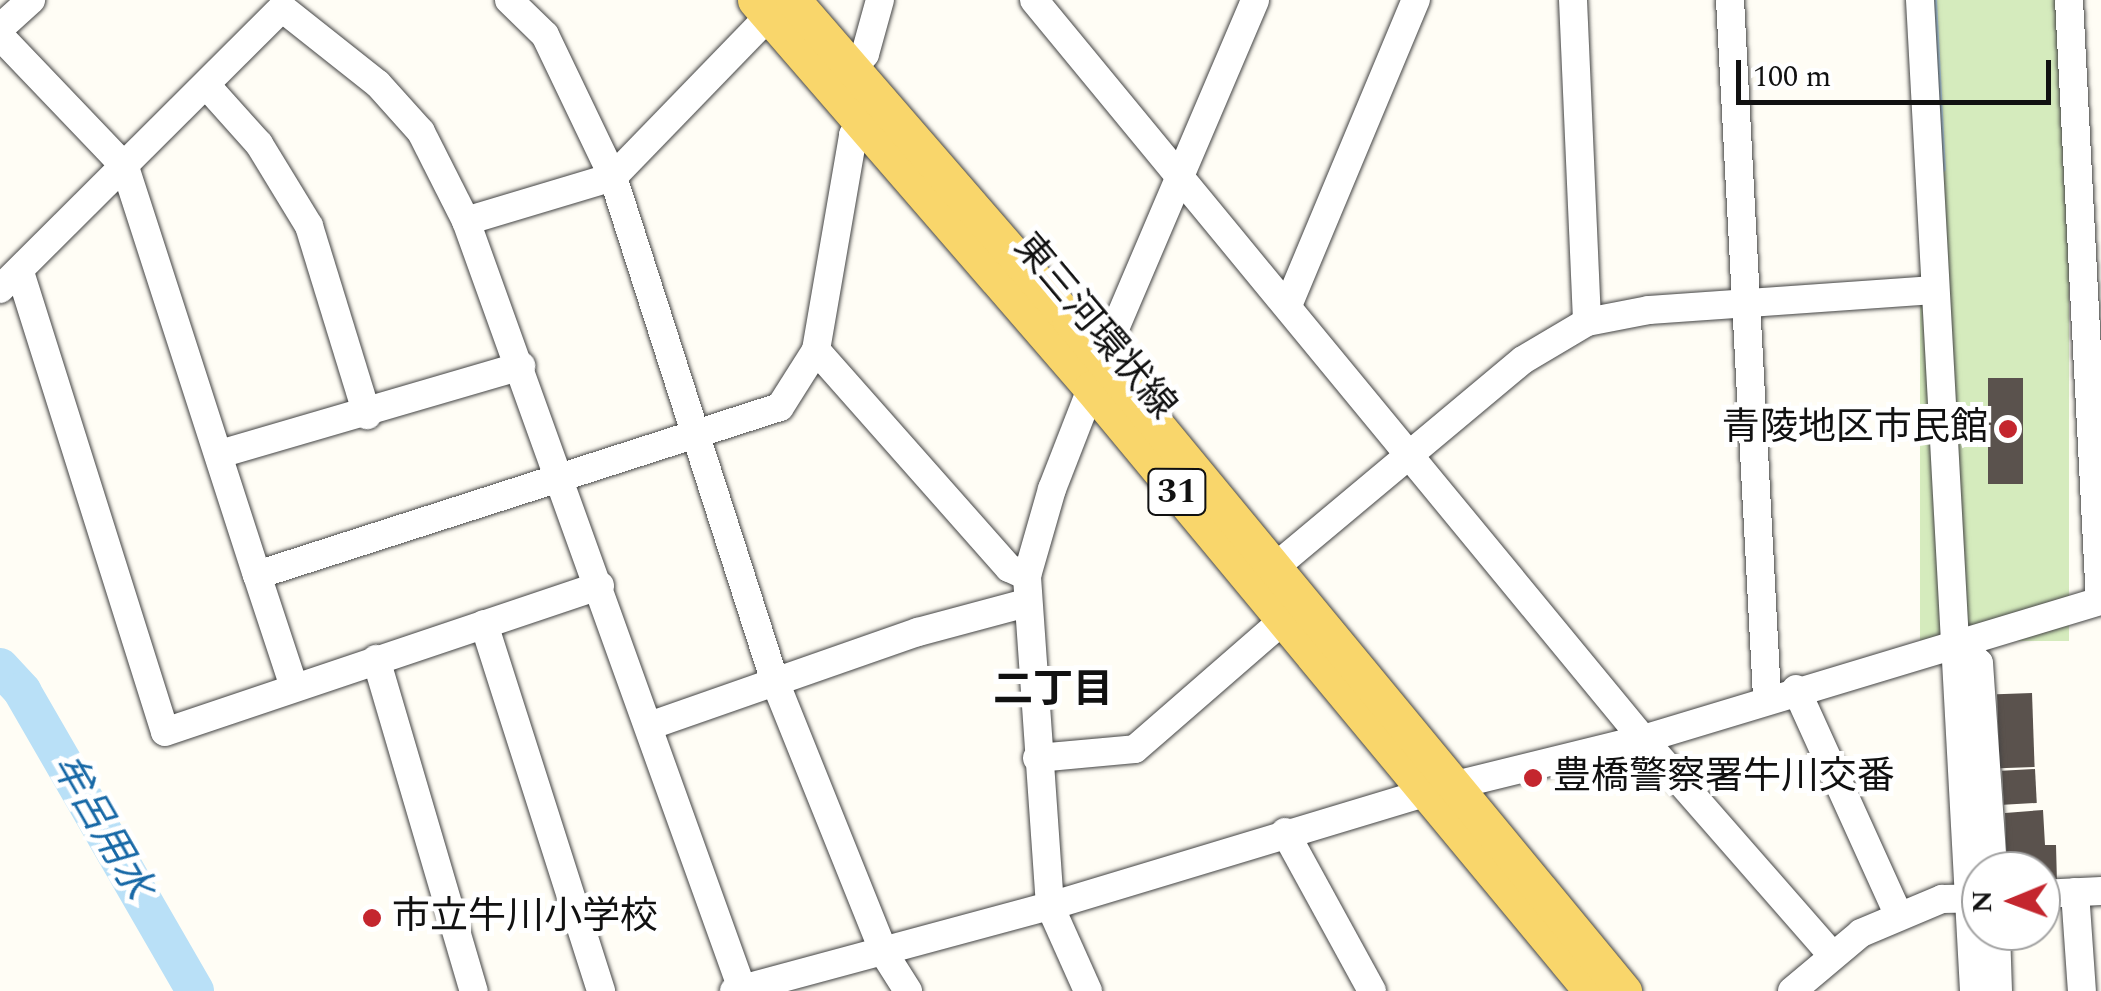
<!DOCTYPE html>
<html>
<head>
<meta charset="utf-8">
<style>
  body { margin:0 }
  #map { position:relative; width:2101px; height:991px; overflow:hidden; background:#fffdf5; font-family:Spectral,"Noto Sans JP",serif }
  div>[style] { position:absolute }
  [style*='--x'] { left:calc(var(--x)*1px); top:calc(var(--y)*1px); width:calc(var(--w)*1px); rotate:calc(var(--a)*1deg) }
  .green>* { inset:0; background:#d5ebbd; transform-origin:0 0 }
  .stream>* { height:6px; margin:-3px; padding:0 3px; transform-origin:3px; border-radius:3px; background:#b9e0f7 }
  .river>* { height:38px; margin:-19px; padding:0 19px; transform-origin:19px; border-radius:19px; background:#b9e0f7 }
  .building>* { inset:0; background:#5a524d; transform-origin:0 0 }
  .roads { filter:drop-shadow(0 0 2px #444) drop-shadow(0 0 2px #444) }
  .minor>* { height:28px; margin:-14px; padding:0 14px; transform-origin:14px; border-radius:14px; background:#fff }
  .major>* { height:35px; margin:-17.5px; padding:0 17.5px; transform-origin:17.5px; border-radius:17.5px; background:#f9d66b }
  .dots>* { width:28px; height:28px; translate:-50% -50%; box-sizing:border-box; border:5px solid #fff; border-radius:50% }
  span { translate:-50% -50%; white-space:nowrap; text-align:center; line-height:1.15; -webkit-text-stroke:10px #fff; paint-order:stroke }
  .shield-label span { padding:2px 8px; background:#fff; border:2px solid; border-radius:8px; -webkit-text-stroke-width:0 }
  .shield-label { font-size:35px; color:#111; font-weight:700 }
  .street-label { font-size:38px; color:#111 }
  .poi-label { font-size:38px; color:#111 }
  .right { translate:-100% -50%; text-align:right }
  .left { translate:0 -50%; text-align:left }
  .neighbourhood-label { font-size:40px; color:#111; font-weight:700 }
  .water-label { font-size:40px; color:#1768a6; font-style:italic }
  .north { position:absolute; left:1961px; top:851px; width:100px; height:100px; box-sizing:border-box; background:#fff; border:2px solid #a0a0a0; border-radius:50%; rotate:269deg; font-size:28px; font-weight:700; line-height:40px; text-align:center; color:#111 }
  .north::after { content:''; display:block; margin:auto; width:35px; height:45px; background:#c4262e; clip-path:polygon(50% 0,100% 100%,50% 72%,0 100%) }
  .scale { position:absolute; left:1736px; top:60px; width:315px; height:45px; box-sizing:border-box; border:5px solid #111; border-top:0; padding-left:12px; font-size:30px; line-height:35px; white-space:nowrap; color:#111; -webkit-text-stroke:8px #fff; paint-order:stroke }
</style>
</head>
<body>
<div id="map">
  <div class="green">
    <div style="left:1920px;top:0;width:149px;height:641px"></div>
  </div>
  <div class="stream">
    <div style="--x:1934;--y:0;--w:169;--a:87"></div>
  </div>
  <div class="river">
    <div style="--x:0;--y:667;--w:33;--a:47"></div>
    <div style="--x:22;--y:691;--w:346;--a:60"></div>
  </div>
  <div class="building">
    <div style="left:1988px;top:378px;width:35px;height:106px"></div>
    <div style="left:2032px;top:693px;width:74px;height:35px;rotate:88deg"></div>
    <div style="left:2035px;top:769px;width:34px;height:33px;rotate:87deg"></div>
    <div style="clip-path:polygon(2043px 810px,2045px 845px,2056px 845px,2057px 883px,2041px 883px,2041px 871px,2007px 871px,2005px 813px)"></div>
  </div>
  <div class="roads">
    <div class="minor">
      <div style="--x:509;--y:0;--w:50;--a:44.2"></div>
      <div style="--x:545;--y:35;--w:157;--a:64.4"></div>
      <div style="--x:613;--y:177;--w:527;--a:72.22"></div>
      <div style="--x:774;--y:679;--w:295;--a:68.1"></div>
      <div style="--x:884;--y:953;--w:45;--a:57.7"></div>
      <div style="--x:1034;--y:0;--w:958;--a:50.51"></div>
      <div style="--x:1643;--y:739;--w:288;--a:48.8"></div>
      <div style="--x:1573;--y:0;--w:322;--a:87.5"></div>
      <div style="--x:1730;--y:0;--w:698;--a:86.96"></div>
      <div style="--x:1920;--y:0;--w:992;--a:86.88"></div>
      <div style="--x:2069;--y:0;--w:602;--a:87.05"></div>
      <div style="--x:0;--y:28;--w:42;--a:-42.1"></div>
      <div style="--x:0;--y:36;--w:181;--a:46.3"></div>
      <div style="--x:125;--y:167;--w:429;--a:72.1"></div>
      <div style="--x:257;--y:575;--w:549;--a:-17.81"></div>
      <div style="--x:780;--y:407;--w:67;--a:-57.7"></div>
      <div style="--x:816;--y:350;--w:218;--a:-80.2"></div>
      <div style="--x:853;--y:135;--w:18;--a:-43"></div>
      <div style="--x:853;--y:68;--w:18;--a:-49"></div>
      <div style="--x:865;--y:54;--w:56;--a:-74.5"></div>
      <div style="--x:207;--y:86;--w:78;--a:48.1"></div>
      <div style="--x:259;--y:144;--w:96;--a:58.6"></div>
      <div style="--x:309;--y:226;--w:198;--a:72.9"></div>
      <div style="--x:466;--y:221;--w:153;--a:-16.7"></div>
      <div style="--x:613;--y:177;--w:224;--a:-45.9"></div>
      <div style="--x:20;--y:272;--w:482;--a:72.5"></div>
      <div style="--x:165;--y:732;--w:459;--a:-18.6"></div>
      <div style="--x:0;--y:289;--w:398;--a:-44.9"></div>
      <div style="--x:282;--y:8;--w:122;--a:38.4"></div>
      <div style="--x:378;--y:84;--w:64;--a:48.1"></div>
      <div style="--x:421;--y:132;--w:100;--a:63.2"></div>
      <div style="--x:466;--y:221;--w:816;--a:70.23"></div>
      <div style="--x:1289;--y:303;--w:329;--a:-67.3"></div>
      <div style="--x:816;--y:350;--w:291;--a:48.5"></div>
      <div style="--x:1009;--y:568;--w:20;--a:24"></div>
      <div style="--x:220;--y:454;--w:314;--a:-16.3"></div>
      <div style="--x:1274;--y:568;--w:324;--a:-39.9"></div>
      <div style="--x:1523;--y:360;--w:74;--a:-30.7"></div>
      <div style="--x:1587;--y:322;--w:63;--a:-11"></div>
      <div style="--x:1649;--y:310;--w:286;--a:-4"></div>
      <div style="--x:257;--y:575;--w:118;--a:71.7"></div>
      <div style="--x:484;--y:624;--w:385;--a:72.3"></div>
      <div style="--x:1955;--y:640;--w:33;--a:44"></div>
      <div style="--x:1979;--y:663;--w:208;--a:86.1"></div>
      <div style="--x:376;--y:659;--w:346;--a:73.6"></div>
      <div style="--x:1796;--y:689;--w:247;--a:65.6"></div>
      <div style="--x:649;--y:726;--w:285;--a:-19.3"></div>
      <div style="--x:918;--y:632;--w:112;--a:-15"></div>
      <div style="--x:1037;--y:758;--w:98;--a:-5.2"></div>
      <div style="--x:1135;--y:749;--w:195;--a:-41"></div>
      <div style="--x:1285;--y:832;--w:181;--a:61.3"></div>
      <div style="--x:2075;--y:892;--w:99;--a:86"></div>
      <div style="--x:2041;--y:894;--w:60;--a:-2.9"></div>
      <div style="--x:1996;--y:931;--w:60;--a:88.1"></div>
      <div style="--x:734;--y:991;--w:327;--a:-15.1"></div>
      <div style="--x:1050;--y:906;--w:394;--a:-16.8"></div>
      <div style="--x:1427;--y:792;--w:222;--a:-13.8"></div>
      <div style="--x:1643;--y:739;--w:478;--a:-16.8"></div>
      <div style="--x:1088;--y:991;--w:93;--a:-114.1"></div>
      <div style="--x:1050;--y:906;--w:331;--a:-94"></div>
      <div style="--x:1027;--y:576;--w:91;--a:-74"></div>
      <div style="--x:1052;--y:489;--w:162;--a:-68.7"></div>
      <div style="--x:1111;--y:338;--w:367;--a:-66.9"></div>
      <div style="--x:1792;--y:991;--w:90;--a:-40"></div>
      <div style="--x:1861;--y:933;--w:88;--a:-22.8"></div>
      <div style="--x:1942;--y:899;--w:39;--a:-1"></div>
    </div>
    <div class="major">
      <div style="--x:755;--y:0;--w:513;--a:49.11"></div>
      <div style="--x:1091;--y:388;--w:783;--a:50.33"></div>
      <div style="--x:793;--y:0;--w:422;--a:49.1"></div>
      <div style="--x:1069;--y:319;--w:872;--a:50.45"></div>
    </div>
  </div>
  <div class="dots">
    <div style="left:2008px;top:429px;background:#c4262e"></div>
    <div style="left:1533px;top:778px;background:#c4262e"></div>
    <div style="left:372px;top:918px;background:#c4262e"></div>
  </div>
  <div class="shield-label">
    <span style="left:1177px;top:492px">31</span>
  </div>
  <div class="street-label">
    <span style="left:1094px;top:327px;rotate:50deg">東三河環状線</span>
  </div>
  <div class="poi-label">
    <span class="right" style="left:1988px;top:429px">青陵地区市民館</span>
    <span class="left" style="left:1553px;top:778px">豊橋警察署牛川交番</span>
    <span class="left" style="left:392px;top:918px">市立牛川小学校</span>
  </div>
  <div class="neighbourhood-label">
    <span style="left:1053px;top:691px">二丁目</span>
  </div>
  <div class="water-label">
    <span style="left:101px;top:827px;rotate:60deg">牟呂用水</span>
  </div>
  <div class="north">N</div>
  <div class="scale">100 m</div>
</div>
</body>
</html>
